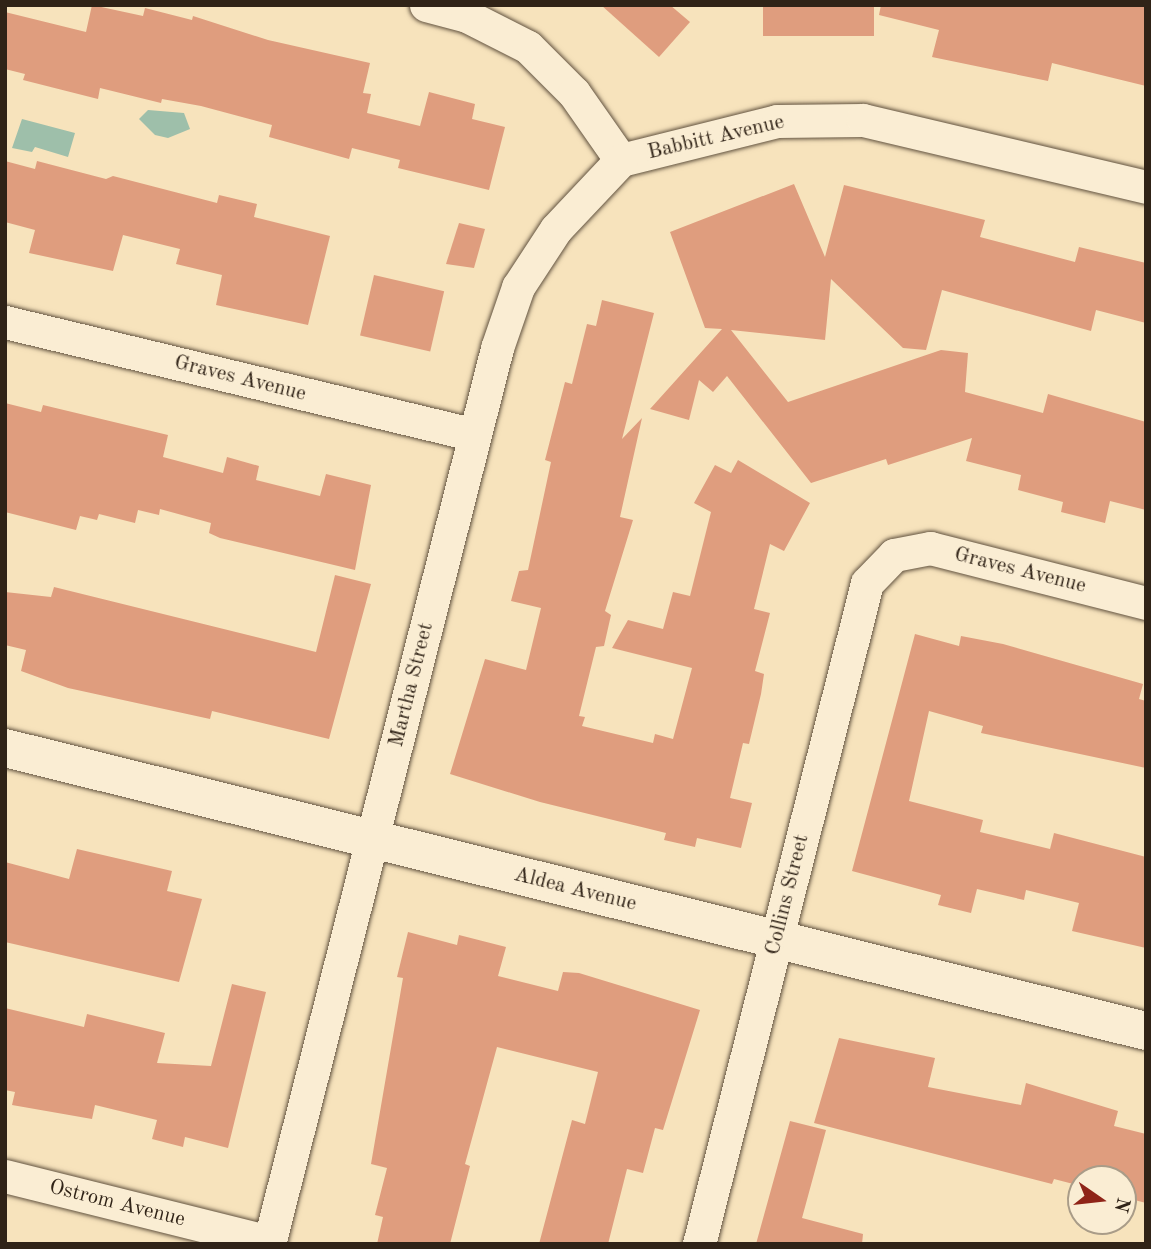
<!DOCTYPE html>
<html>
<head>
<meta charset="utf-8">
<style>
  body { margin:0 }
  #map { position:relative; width:1151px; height:1249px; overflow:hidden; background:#f7e3bc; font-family:"Old Standard TT",serif }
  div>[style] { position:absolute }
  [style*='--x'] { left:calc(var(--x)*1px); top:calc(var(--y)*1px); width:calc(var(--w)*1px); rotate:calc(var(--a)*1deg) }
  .water>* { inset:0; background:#9ebfaa }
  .building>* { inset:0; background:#df9d7e; transform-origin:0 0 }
  .roads { filter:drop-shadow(0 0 2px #625340) drop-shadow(0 0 2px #625340) }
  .minor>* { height:33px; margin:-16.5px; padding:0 16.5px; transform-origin:16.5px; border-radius:16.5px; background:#faedd3 }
  .tertiary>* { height:38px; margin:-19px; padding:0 19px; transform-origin:19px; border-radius:19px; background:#faedd3 }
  span { translate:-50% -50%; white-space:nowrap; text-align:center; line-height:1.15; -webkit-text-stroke:6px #faedd3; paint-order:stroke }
  .street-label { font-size:21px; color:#302317 }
  .frame { position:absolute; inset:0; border:7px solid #302317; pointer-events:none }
  .north { position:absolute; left:1067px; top:1165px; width:70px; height:70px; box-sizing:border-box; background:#faedd3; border:2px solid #a99c88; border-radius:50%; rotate:104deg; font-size:19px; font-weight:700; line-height:28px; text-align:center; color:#302317 }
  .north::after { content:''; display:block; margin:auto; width:24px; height:32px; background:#8f2418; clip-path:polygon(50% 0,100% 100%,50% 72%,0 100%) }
</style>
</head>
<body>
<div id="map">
  <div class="water">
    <div style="clip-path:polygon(148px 110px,184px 113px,190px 129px,168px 138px,155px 135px,139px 119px)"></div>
    <div style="clip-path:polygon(22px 119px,75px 133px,68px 157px,35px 147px,32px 152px,12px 148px)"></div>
  </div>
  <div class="building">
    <div style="clip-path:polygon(92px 5px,143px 16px,145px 8px,192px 20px,193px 16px,268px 40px,370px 63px,363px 93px,371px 94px,367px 113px,420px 126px,429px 92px,475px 104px,472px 119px,505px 127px,489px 190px,398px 168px,400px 160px,352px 148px,349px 159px,269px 137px,272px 125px,201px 106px,162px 99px,161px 103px,100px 88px,98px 99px,23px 80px,25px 74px,5px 69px,5px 12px,86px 32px)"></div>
    <div style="clip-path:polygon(601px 5px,670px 5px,690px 22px,659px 57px)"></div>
    <div style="left:763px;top:5px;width:111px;height:31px"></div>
    <div style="clip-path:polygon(881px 5px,1146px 5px,1146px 86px,1052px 63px,1048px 81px,932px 57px,939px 30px,879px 15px)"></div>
    <div style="clip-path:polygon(5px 161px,35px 169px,37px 161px,106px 179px,113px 176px,217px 203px,219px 195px,257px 204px,254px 217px,330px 236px,308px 325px,216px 305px,222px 275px,176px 264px,180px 249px,123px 235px,113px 271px,29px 253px,35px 230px,5px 222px)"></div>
    <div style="clip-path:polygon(794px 184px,825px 257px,844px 185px,985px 220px,980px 237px,1075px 262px,1079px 247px,1146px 263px,1146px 323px,1096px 310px,1091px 331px,942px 290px,926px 350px,903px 348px,831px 279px,825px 340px,731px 330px,788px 402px,941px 350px,968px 353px,965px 392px,1043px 413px,1048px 394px,1146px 422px,1146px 510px,1110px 501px,1105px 523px,1061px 512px,1063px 502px,1018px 490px,1021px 475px,966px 461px,972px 438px,888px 465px,886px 459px,811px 483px,727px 376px,713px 392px,699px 380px,689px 420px,650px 409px,722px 329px,705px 328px,670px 232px)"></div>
    <div style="clip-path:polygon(459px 223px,485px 229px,474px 268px,446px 264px)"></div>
    <div style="left:374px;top:275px;width:72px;height:62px;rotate:13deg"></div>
    <div style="clip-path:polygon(602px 300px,654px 313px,622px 439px,642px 418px,620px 517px,633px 520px,605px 611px,611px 615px,604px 646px,596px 647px,579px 716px,585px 717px,582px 726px,653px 743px,655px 734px,673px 739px,692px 668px,612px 648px,628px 620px,663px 629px,673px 592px,690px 596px,711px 512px,694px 503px,715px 465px,731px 473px,738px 460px,810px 503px,784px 551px,770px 544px,754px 609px,770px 613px,755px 671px,764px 674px,761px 694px,749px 744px,743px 743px,730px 798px,752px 803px,741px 848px,697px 838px,695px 847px,664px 840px,666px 833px,540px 802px,450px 774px,485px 659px,526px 670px,541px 608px,511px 601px,519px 571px,528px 570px,551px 462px,545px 460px,565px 382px,572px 384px,587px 324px,596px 326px)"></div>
    <div style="clip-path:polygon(5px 403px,41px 412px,43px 405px,168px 435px,163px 457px,223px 473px,227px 457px,259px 466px,256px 480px,320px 496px,326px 474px,371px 485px,355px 570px,220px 538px,209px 533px,211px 523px,160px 509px,159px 515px,138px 510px,135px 523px,99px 514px,97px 520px,80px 516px,76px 530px,5px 512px)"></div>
    <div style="clip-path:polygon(335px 575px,371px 584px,329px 739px,212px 711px,210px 719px,68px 688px,21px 671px,26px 650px,5px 645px,5px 592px,51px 597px,54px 587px,316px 652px)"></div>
    <div style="clip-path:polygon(915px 634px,959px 646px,961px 636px,1003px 644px,1143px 684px,1139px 699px,1146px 701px,1146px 768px,981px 733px,983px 726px,929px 711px,909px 801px,983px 820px,980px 832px,1050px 849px,1054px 833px,1146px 857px,1146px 948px,1072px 931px,1079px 903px,1026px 890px,1024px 900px,977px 889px,971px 913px,938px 905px,941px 895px,852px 871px)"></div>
    <div style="clip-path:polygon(77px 849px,172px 871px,167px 891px,202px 899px,179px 982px,5px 942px,5px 862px,69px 879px)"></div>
    <div style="clip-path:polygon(408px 932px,457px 945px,459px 935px,506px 947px,498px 976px,558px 991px,563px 972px,579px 973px,700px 1010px,663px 1130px,655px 1128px,643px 1173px,627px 1169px,608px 1244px,539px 1244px,572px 1120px,585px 1124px,598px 1072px,497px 1047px,465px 1164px,470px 1166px,450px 1244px,377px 1244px,383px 1217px,375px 1215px,387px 1168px,371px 1164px,403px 978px,397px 977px)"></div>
    <div style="clip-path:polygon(232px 984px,266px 992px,228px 1148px,185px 1137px,183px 1147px,152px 1139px,157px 1120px,95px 1105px,92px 1119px,12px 1105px,15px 1092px,5px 1090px,5px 1008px,84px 1027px,87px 1014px,165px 1033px,157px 1063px,211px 1066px)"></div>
    <div style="clip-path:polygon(839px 1038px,935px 1058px,928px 1087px,1021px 1105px,1026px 1083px,1118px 1111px,1114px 1126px,1146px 1134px,1146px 1203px,1123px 1197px,1123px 1179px,1081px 1179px,1081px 1186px,1054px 1179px,1052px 1184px,814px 1123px)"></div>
    <div style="clip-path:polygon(790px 1121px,826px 1130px,802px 1218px,863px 1234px,862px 1244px,756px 1244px)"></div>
  </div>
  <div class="roads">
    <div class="minor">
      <div style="--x:426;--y:5;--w:42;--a:15"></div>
      <div style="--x:467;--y:16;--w:68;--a:26.9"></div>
      <div style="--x:528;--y:47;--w:65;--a:45"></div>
      <div style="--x:574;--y:93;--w:82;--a:55"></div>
      <div style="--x:621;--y:160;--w:161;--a:-14"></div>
      <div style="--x:777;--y:121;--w:86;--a:-0.7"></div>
      <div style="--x:863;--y:120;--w:291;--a:13.3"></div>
      <div style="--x:5;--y:322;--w:482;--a:13.5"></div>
      <div style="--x:5;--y:1176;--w:273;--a:14"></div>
      <div style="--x:269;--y:1244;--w:925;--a:-75.72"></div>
      <div style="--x:497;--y:348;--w:65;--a:-71"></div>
      <div style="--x:518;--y:287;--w:69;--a:-56.8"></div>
      <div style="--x:556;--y:229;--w:95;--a:-46.7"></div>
      <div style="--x:699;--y:1244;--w:682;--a:-75.74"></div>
      <div style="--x:867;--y:583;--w:39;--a:-46"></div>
      <div style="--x:894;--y:555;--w:37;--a:-11"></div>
      <div style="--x:930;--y:548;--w:223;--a:14.3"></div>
    </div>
    <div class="tertiary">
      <div style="--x:5;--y:748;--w:1176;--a:13.93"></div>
    </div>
  </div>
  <div class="street-label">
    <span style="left:716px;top:138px;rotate:-13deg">Babbitt Avenue</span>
    <span style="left:240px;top:379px;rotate:14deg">Graves Avenue</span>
    <span style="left:1020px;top:571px;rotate:14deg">Graves Avenue</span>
    <span style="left:412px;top:685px;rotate:-76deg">Martha Street</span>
    <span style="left:575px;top:890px;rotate:14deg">Aldea Avenue</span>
    <span style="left:788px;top:895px;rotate:-76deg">Collins Street</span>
    <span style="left:117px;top:1204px;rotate:14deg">Ostrom Avenue</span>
  </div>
  <div class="frame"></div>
  <div class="north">N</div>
</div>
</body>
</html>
